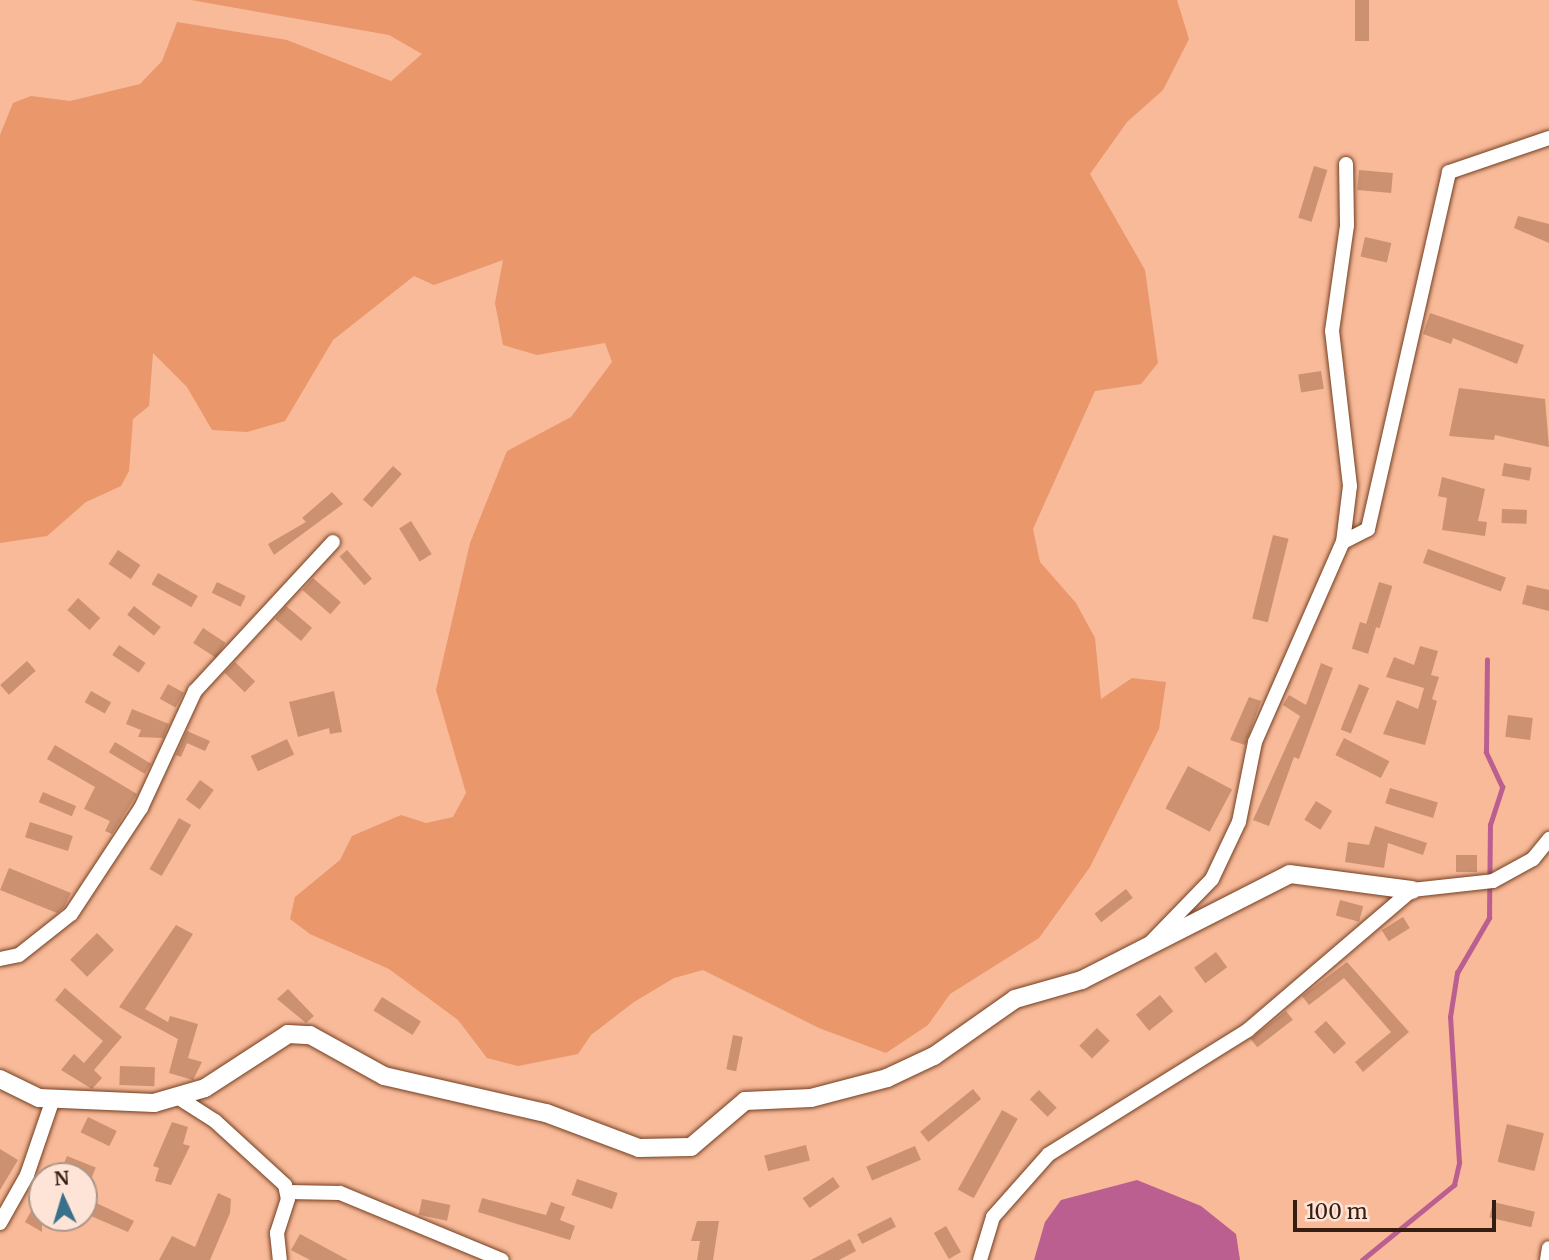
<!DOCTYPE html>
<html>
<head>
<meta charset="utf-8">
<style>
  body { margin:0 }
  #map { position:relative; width:1549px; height:1260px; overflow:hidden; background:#f8ba99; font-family:Merriweather,serif }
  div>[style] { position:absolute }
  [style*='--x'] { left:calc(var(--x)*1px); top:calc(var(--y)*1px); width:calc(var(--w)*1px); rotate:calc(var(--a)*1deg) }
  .green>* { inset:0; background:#e9976b }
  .water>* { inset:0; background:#ba5f8f }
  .stream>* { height:4.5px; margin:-2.25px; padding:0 2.25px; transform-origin:2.25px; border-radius:2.25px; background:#ba5f8f }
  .building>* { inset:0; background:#cc9171; transform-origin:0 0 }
  .roads { filter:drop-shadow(0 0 2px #733f21) drop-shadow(0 0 2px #733f21) }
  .minor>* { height:14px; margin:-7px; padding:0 7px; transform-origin:7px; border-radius:7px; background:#fff }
  .tertiary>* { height:18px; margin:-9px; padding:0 9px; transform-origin:9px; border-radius:9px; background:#fff }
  span { translate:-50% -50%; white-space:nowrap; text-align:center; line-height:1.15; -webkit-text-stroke:5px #fee4d7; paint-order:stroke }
  .north { position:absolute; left:28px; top:1162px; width:70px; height:70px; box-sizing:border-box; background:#fee4d7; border:2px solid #ae9588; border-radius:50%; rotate:356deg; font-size:19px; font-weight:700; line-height:28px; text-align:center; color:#351e11 }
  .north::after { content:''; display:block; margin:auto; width:24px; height:32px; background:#38718a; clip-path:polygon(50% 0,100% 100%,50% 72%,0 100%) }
  .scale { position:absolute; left:1293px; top:1200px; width:203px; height:32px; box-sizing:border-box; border:4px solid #351e11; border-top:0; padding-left:9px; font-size:21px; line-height:24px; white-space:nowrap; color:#351e11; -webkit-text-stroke:5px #fee4d7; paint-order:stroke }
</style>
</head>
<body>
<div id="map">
  <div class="green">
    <div style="clip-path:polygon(191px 0,1177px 0,1189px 39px,1163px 90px,1127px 122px,1090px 174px,1145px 270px,1158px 363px,1141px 384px,1095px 391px,1033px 529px,1040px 562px,1076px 603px,1095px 638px,1101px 699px,1132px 678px,1166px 682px,1159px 729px,1090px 867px,1039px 938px,950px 994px,928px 1025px,886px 1053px,819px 1028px,703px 970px,674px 978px,634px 1002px,591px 1035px,578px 1054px,518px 1066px,487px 1058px,458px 1020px,389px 969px,310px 934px,290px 919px,295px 897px,340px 860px,352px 836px,401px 815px,426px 823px,453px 817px,466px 793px,436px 690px,470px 543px,507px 451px,571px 417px,612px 362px,605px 343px,537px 355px,503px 345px,495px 303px,503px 260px,434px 285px,414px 276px,333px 340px,285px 421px,247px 432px,212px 430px,187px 387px,153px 353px,149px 406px,133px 419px,129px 471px,121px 486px,86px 502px,47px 536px,0 543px,0 135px,13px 103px,31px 96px,70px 101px,140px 84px,162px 61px,177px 22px,287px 40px,391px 81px,422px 54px,389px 35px)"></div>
  </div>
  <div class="water">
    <div style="clip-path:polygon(1137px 1180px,1201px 1206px,1236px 1234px,1240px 1260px,1034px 1260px,1045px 1222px,1061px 1200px)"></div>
  </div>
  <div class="stream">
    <div style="--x:1362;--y:1260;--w:119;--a:-39.2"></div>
    <div style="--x:1454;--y:1185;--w:23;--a:-77"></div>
    <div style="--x:1459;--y:1163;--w:146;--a:-93.5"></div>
    <div style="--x:1450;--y:1017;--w:45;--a:-81"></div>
    <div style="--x:1457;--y:973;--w:64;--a:-59.8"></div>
    <div style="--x:1489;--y:918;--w:93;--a:-89.4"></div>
    <div style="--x:1490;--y:825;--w:40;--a:-72"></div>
    <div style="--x:1502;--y:787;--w:38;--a:-115"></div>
    <div style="--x:1486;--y:752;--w:92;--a:-89.4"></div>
  </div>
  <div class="building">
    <div style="left:1355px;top:0;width:14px;height:41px"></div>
    <div style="left:1314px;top:166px;width:14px;height:54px;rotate:17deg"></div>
    <div style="left:1359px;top:170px;width:34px;height:20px;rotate:5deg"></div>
    <div style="clip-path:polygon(1518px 216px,1549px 224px,1549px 243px,1514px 228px)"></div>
    <div style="left:1365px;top:237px;width:27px;height:20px;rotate:13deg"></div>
    <div style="clip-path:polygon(1430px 313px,1524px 345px,1517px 364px,1453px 338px,1451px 344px,1423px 334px)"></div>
    <div style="left:1321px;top:371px;width:18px;height:23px;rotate:81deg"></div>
    <div style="clip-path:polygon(1459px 388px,1545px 399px,1549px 447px,1495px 435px,1494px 440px,1449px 436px)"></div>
    <div style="left:1504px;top:463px;width:28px;height:13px;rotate:10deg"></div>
    <div style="left:393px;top:466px;width:12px;height:45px;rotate:42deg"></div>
    <div style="clip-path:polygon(1442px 477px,1485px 489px,1478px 521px,1487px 522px,1485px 536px,1442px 530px,1447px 498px,1438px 496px)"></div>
    <div style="clip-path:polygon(332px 492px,343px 504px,274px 555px,268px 544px,306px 522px,302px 518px)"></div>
    <div style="left:1502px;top:509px;width:25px;height:14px;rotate:2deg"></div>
    <div style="left:411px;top:521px;width:39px;height:14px;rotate:58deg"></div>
    <div style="left:1273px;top:535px;width:16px;height:86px;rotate:14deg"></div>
    <div style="left:1428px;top:549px;width:83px;height:15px;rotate:20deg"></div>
    <div style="left:118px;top:550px;width:27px;height:17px;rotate:34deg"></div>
    <div style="left:347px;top:550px;width:38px;height:10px;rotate:49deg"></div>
    <div style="left:158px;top:573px;width:46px;height:13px;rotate:30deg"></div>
    <div style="left:313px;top:578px;width:37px;height:16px;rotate:41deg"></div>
    <div style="left:217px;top:582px;width:32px;height:12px;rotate:26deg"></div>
    <div style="left:1379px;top:582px;width:14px;height:44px;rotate:17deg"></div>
    <div style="clip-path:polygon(1527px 585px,1549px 590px,1549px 611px,1522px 604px)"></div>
    <div style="left:78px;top:598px;width:30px;height:16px;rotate:42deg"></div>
    <div style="left:134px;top:606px;width:34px;height:11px;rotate:38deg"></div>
    <div style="left:286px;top:606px;width:34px;height:17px;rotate:40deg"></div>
    <div style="left:1360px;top:622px;width:17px;height:28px;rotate:17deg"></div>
    <div style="left:203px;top:628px;width:27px;height:18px;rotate:33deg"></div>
    <div style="left:119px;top:645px;width:32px;height:12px;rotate:34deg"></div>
    <div style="clip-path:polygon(1420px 646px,1438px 651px,1431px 675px,1439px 677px,1432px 699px,1437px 701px,1425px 745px,1383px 734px,1397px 700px,1418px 709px,1424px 688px,1386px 677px,1394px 657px,1414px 665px)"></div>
    <div style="left:27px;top:661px;width:13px;height:36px;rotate:48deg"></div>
    <div style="left:235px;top:662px;width:28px;height:15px;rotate:44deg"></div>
    <div style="clip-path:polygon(1321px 663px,1333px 668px,1299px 759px,1294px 757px,1269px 826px,1253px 820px,1300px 716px,1283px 705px,1289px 695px,1306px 705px)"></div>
    <div style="left:168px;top:684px;width:18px;height:17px;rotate:29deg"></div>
    <div style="left:1359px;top:684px;width:11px;height:49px;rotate:22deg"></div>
    <div style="left:91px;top:691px;width:23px;height:13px;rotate:29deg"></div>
    <div style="clip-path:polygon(334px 691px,342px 732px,330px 734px,329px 728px,298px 737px,289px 702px)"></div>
    <div style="clip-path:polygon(1249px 697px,1261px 701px,1245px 745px,1230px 740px)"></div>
    <div style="clip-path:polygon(132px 709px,169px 724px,163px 738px,138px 737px,141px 730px,126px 724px)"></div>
    <div style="left:1508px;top:715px;width:25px;height:22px;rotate:7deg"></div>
    <div style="clip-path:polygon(187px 731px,210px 741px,205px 751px,187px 743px,181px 757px,176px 755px)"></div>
    <div style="left:1344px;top:738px;width:51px;height:19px;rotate:27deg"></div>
    <div style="left:287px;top:739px;width:17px;height:40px;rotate:65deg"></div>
    <div style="left:115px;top:742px;width:42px;height:12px;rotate:31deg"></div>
    <div style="clip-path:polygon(55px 745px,137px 794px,112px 834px,105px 831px,110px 821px,84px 809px,95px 787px,47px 759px)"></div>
    <div style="left:1188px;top:766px;width:50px;height:48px;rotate:28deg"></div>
    <div style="left:200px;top:780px;width:17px;height:24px;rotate:36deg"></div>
    <div style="left:1390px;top:788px;width:50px;height:16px;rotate:17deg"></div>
    <div style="left:43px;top:792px;width:36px;height:11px;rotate:23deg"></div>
    <div style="left:1316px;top:801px;width:19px;height:22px;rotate:32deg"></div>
    <div style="left:179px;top:818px;width:14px;height:59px;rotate:30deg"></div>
    <div style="left:30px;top:822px;width:45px;height:16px;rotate:18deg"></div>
    <div style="clip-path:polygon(1375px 826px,1427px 843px,1423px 855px,1388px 843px,1384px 868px,1345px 862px,1348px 842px,1369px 845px)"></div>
    <div style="left:1456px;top:855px;width:21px;height:17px"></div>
    <div style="clip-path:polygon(9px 868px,71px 893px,64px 907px,57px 913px,0 890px)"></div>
    <div style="left:1126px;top:889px;width:11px;height:40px;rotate:52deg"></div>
    <div style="left:1340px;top:900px;width:24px;height:16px;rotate:15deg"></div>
    <div style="left:1403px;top:917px;width:13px;height:25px;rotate:58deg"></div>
    <div style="clip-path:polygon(176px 925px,193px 934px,145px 1009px,168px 1022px,170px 1016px,198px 1024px,188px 1058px,202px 1062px,193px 1080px,169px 1073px,178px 1039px,119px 1007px)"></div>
    <div style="left:97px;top:933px;width:24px;height:38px;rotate:45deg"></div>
    <div style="left:1216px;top:952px;width:19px;height:27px;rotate:54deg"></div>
    <div style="clip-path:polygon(1347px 962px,1409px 1032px,1363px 1072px,1355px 1062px,1391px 1032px,1344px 978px,1309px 1005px,1302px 996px)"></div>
    <div style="clip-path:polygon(65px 988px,122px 1037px,94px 1070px,102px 1078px,92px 1089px,61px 1070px,74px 1054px,84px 1063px,103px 1041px,55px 1000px)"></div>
    <div style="clip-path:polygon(288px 989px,314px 1016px,306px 1023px,277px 999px)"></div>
    <div style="left:1160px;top:995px;width:21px;height:31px;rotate:51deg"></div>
    <div style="left:382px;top:997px;width:46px;height:16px;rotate:32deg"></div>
    <div style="left:1286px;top:1011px;width:11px;height:45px;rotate:52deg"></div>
    <div style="left:1326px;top:1021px;width:30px;height:16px;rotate:48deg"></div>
    <div style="left:1097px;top:1028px;width:18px;height:25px;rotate:45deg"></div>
    <div style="left:733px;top:1035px;width:10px;height:35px;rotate:11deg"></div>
    <div style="left:120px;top:1066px;width:35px;height:19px;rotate:2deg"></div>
    <div style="left:973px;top:1089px;width:13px;height:68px;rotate:51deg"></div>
    <div style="left:1039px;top:1090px;width:25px;height:13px;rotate:45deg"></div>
    <div style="left:1002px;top:1110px;width:18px;height:91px;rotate:29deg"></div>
    <div style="left:88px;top:1117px;width:32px;height:17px;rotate:26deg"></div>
    <div style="clip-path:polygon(172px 1122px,188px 1127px,183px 1144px,190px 1146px,171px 1185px,155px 1181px,159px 1168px,153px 1166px)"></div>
    <div style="left:1507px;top:1124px;width:38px;height:39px;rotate:14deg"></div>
    <div style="left:806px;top:1145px;width:16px;height:43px;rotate:76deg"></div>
    <div style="left:915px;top:1146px;width:15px;height:53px;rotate:67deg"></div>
    <div style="clip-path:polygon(0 1149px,18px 1160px,0 1190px)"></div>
    <div style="left:67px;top:1156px;width:31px;height:15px;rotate:22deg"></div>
    <div style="left:833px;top:1177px;width:12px;height:37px;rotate:55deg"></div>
    <div style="left:577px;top:1179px;width:43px;height:17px;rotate:19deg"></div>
    <div style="clip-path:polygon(42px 1192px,42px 1232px,25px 1222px)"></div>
    <div style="clip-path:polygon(218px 1193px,231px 1199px,230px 1213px,210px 1260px,159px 1260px,172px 1236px,195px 1247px)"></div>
    <div style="clip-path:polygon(84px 1197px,134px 1221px,128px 1232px,84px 1213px)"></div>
    <div style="clip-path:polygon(482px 1198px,546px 1215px,551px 1202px,565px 1207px,560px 1220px,575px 1226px,570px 1240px,478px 1212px)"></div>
    <div style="left:422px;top:1199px;width:29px;height:16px;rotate:12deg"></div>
    <div style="left:1493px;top:1202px;width:43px;height:16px;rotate:13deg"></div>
    <div style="left:891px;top:1217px;width:11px;height:38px;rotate:63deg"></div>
    <div style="clip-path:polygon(697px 1221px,719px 1221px,713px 1260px,697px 1260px,700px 1241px,691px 1241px)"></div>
    <div style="left:946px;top:1226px;width:30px;height:14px;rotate:60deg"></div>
    <div style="clip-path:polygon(300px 1234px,348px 1260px,310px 1260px,291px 1250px)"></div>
    <div style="clip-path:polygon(850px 1239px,856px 1251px,839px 1260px,811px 1260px)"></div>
  </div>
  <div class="roads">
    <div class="minor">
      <div style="--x:1343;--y:542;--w:56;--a:-82.9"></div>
      <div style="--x:1350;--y:486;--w:156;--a:-96.6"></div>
      <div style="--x:1332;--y:331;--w:107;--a:-81.9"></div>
      <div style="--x:1347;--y:225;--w:61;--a:-90.9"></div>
      <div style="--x:1151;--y:942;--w:88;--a:-45.9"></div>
      <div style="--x:1212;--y:879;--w:63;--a:-64.7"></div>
      <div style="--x:1239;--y:822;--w:82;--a:-78.7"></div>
      <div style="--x:1255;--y:742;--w:219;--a:-66.3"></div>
      <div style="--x:1343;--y:542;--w:28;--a:-27"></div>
      <div style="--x:1368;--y:529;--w:366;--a:-77.2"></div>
      <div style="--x:1449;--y:172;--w:106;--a:-18.8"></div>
      <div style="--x:0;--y:959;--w:19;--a:-12"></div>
      <div style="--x:19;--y:955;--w:66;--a:-38.3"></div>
      <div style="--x:71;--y:914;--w:127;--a:-56.6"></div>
      <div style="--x:141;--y:808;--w:129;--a:-65.2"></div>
      <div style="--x:195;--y:691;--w:203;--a:-47.2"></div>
      <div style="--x:179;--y:1098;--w:43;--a:32.6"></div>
      <div style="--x:215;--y:1121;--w:95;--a:42.4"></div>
      <div style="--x:285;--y:1185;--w:14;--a:78"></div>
      <div style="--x:288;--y:1199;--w:36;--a:108"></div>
      <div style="--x:277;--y:1233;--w:27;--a:84"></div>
      <div style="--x:288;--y:1192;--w:52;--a:1.1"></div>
      <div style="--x:340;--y:1193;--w:175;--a:22.5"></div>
      <div style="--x:0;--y:1223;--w:55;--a:-60.6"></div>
      <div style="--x:27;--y:1175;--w:80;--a:-71.1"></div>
      <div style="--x:980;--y:1260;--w:45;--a:-73.2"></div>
      <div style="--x:993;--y:1217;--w:84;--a:-48.4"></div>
      <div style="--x:1049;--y:1154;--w:234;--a:-31.9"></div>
      <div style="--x:1248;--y:1030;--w:216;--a:-40.5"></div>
      <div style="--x:1412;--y:890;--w:81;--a:-6.3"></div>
      <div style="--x:1493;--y:881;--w:46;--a:-28.8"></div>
      <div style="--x:1533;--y:859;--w:26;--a:-51"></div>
      <div style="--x:1547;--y:1260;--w:12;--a:-81"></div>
    </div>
    <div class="tertiary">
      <div style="--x:0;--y:1079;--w:43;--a:26"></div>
      <div style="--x:39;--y:1098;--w:115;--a:2.5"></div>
      <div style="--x:154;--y:1103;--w:53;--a:-16.4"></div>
      <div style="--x:205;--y:1088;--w:99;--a:-33"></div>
      <div style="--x:288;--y:1034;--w:22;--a:3"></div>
      <div style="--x:310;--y:1035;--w:85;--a:29"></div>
      <div style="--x:384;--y:1076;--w:166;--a:12.9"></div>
      <div style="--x:546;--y:1113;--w:99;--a:20.6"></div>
      <div style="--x:639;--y:1148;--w:52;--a:-1.1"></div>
      <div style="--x:691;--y:1147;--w:71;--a:-40.4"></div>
      <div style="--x:745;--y:1101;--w:66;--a:-2.6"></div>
      <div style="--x:811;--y:1098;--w:79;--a:-14.7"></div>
      <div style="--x:887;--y:1078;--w:52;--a:-25.1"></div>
      <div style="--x:934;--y:1056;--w:99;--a:-35.1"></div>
      <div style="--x:1015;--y:999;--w:70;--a:-15.8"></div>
      <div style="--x:1082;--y:980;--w:233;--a:-27"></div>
      <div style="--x:1290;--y:874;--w:123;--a:7.5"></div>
    </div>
  </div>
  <div class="north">N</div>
  <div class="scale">100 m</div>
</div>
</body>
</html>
